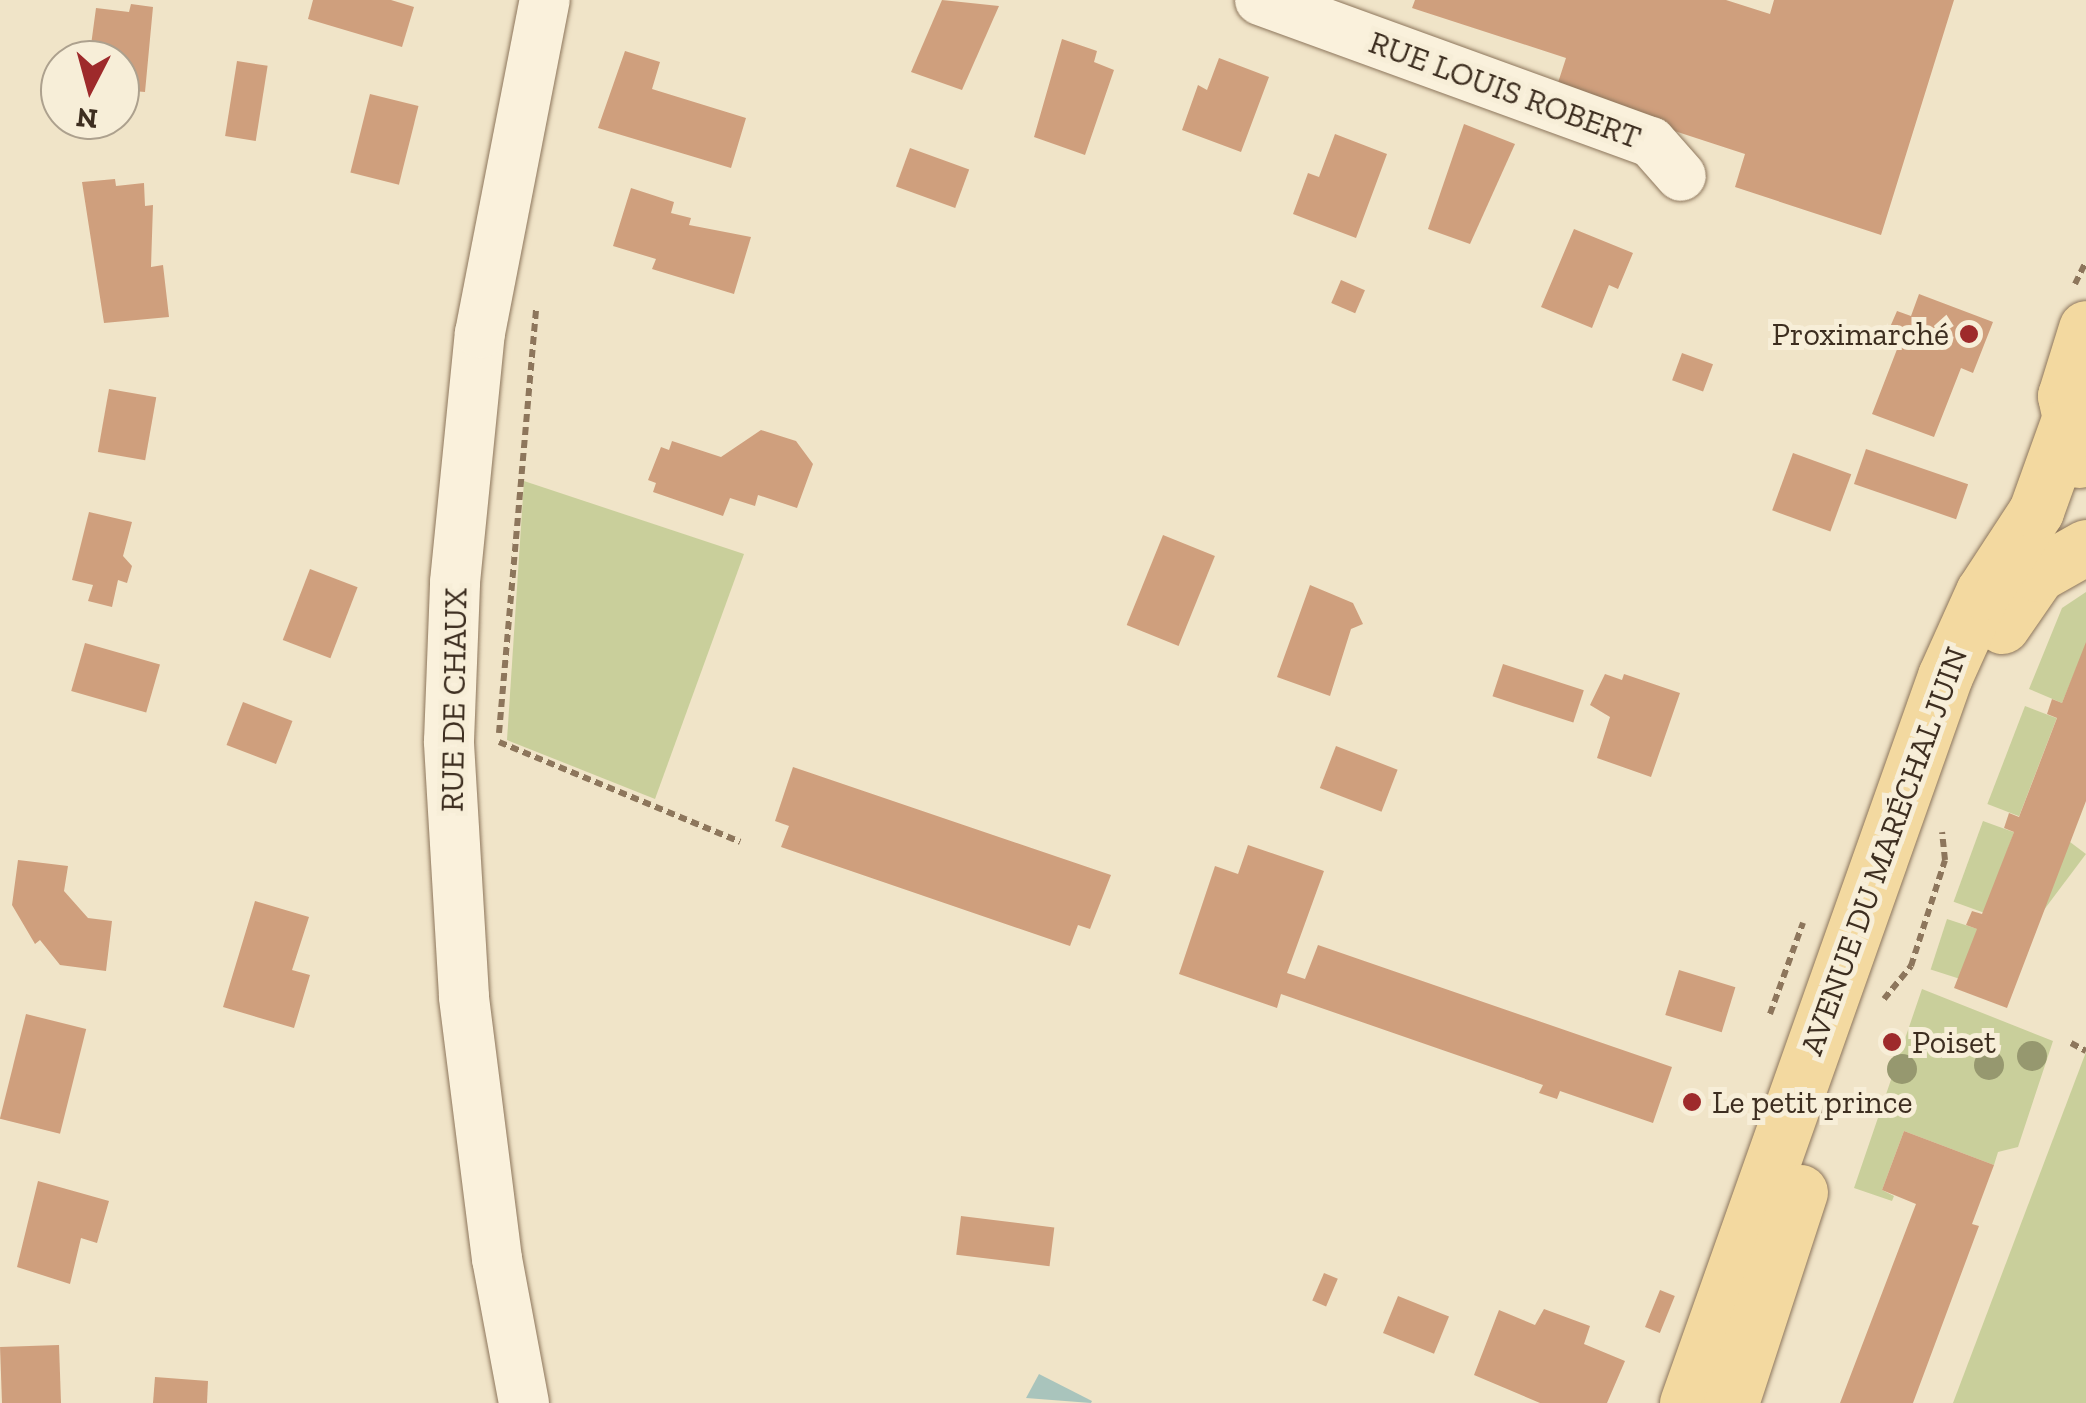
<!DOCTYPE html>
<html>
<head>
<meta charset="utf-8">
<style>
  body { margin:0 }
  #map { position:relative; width:2086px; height:1403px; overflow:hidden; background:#f0e4c8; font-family:"Zilla Slab",serif }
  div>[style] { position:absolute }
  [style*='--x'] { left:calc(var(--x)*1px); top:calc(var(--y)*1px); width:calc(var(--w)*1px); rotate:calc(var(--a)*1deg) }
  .green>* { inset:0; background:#c9cf9b; transform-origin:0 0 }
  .water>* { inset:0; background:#a9c4bc }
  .building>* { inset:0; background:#cf9f7d; transform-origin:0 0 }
  .path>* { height:6px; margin-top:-3px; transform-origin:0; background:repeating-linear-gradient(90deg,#8d765c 0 8px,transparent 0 13px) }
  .roads { filter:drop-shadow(0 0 2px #8d765c) drop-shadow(0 0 2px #8d765c) }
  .minor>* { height:50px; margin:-25px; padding:0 25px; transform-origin:25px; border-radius:25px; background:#faf1dc }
  .major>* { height:55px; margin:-27.5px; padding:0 27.5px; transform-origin:27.5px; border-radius:27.5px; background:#f3d9a0 }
  .trees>* { width:30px; height:30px; margin:-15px; border-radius:50%; background:#96986f }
  .dots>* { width:28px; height:28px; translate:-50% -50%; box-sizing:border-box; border:5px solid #f7eed8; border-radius:50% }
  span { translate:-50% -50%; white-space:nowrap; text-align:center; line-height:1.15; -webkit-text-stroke:10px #f7eed8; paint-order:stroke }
  .street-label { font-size:32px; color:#3d2e20 }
  .poi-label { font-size:32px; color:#3d2e20 }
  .right { translate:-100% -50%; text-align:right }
  .left { translate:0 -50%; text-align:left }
  .north { position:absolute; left:40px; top:40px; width:100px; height:100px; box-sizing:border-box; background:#f7eed8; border:2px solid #ada18e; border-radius:50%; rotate:186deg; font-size:28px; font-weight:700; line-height:40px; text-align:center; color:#3d2e20 }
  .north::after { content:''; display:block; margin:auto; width:35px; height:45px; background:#9e2a2b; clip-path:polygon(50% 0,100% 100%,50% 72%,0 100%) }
</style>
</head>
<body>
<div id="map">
  <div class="green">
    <div style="clip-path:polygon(524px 481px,744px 554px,655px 799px,507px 740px)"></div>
    <div style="clip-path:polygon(2086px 592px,2086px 645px,2062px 703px,2029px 689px,2062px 608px)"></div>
    <div style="left:2025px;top:706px;width:34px;height:105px;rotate:21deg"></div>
    <div style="left:1983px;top:821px;width:33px;height:86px;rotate:20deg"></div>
    <div style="left:2070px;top:842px;width:20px;height:108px;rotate:37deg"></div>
    <div style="left:1947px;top:919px;width:32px;height:53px;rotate:18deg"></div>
    <div style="clip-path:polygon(1922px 989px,2053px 1041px,2018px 1147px,1998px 1152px,1994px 1165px,1904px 1131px,1882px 1190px,1894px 1196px,1892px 1201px,1854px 1188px)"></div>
    <div style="clip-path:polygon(2086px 1052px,2086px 1403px,1953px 1403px)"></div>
  </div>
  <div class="water">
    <div style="clip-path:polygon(1039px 1374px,1092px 1401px,1091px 1403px,1026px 1398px)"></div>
  </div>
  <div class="building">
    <div style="clip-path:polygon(313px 0,391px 0,414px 7px,402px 47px,308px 19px)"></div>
    <div style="clip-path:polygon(942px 0,999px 6px,962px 90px,911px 72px)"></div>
    <div style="clip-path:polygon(1415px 0,1726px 0,1770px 14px,1774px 0,1954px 0,1881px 235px,1735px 187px,1745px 154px,1555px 92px,1566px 58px,1412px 8px)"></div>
    <div style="clip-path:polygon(131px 4px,153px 7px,145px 92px,120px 90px,120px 60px,89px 60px,96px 8px,129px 12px)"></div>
    <div style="clip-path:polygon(1062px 39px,1097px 51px,1094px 62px,1114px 70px,1085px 155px,1034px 137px)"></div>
    <div style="clip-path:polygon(625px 51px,660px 62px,652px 89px,746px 118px,731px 168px,598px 128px)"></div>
    <div style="clip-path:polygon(1219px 58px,1269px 77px,1241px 152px,1182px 130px,1198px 85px,1207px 90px)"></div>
    <div style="left:237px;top:61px;width:31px;height:76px;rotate:9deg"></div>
    <div style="left:370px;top:94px;width:50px;height:81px;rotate:14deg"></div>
    <div style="clip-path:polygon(1464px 124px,1515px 144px,1470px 244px,1428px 229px)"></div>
    <div style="clip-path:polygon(1335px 134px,1387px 154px,1356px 238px,1293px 214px,1308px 173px,1319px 177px)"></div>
    <div style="left:910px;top:148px;width:63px;height:41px;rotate:20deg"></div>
    <div style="clip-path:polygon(115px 179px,116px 186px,144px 183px,145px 206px,153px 205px,151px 267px,163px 265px,169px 317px,104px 323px,82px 182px)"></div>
    <div style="clip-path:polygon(631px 188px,674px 202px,671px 213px,691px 218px,689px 225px,751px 237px,734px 294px,652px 269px,656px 259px,613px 246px)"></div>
    <div style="clip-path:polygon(1574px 229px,1633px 253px,1618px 289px,1609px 285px,1592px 328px,1541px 307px)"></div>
    <div style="left:1341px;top:280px;width:26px;height:25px;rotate:23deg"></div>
    <div style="clip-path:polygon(1919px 294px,1993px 322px,1973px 373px,1961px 368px,1934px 437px,1872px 414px,1901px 339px,1887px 334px,1897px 311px,1911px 316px)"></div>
    <div style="left:1682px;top:353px;width:33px;height:29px;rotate:20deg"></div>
    <div style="left:109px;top:389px;width:48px;height:64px;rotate:10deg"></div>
    <div style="clip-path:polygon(761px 430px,796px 441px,813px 464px,797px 508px,758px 495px,755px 506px,730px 498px,723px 516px,653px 492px,656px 483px,648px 480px,661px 447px,669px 450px,672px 441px,721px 457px)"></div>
    <div style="left:1866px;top:449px;width:108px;height:37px;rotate:19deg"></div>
    <div style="left:1793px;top:453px;width:62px;height:61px;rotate:20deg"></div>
    <div style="clip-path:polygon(89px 512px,132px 522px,123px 556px,132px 566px,127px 583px,118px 580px,112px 607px,88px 601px,93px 585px,72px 580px)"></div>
    <div style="left:1163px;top:535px;width:56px;height:97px;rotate:22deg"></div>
    <div style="left:310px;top:569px;width:51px;height:76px;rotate:21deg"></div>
    <div style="clip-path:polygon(1310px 585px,1353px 603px,1363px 624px,1351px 629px,1330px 696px,1277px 677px)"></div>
    <div style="clip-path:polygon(2086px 642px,2086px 801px,2007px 1008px,1954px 988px,1977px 929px,1966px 925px,1972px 911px,1982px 914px,2014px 832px,2004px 828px,2009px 813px,2019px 817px,2057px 718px,2047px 714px,2052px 699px,2062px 703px)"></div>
    <div style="left:85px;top:643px;width:78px;height:50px;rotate:16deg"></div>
    <div style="left:1503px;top:664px;width:85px;height:34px;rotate:18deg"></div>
    <div style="clip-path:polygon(1605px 674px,1622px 680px,1624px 674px,1680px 693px,1651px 777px,1597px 758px,1610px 717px,1590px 705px)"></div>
    <div style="left:243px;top:702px;width:53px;height:46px;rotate:21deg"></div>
    <div style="left:1336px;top:746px;width:66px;height:45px;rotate:21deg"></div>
    <div style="clip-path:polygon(793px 767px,1111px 875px,1090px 929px,1078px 925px,1070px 946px,781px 847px,789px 826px,775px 821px)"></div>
    <div style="clip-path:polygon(1248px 845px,1324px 871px,1287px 973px,1305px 979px,1318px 945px,1672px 1067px,1653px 1123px,1560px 1091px,1557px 1099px,1539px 1093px,1543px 1085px,1281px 994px,1277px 1008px,1179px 974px,1215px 866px,1238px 874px)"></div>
    <div style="clip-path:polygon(18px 860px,68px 866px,64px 891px,88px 918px,112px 921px,106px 971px,60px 965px,40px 940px,35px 944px,12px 905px)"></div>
    <div style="clip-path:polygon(255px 901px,309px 917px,292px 970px,310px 975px,294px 1028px,223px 1007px)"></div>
    <div style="left:1679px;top:970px;width:59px;height:47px;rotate:17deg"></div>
    <div style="left:26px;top:1014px;width:62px;height:108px;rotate:14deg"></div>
    <div style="clip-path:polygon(1904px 1131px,1994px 1165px,1972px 1224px,1979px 1226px,1913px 1403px,1840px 1403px,1916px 1204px,1882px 1190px)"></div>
    <div style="clip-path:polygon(38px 1181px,109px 1201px,97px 1243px,81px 1238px,70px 1284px,17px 1267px)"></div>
    <div style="left:961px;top:1216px;width:94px;height:39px;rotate:7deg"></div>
    <div style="left:1324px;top:1273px;width:15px;height:30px;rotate:23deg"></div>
    <div style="left:1660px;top:1290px;width:16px;height:40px;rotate:22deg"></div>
    <div style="left:1398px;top:1296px;width:55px;height:40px;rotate:22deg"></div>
    <div style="clip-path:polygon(1544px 1309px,1590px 1326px,1584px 1344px,1625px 1361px,1607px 1403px,1540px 1403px,1474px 1375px,1499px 1310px,1535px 1325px)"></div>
    <div style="left:59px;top:1345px;width:58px;height:59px;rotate:88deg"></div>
    <div style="clip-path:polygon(155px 1377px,208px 1381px,207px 1403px,153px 1403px)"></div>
  </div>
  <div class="path">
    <div style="--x:2075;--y:284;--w:25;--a:-64"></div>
    <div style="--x:499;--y:733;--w:428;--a:-85"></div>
    <div style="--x:499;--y:742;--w:261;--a:22.5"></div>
    <div style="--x:1884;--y:999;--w:43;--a:-50.7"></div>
    <div style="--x:1911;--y:966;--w:111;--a:-72.2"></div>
    <div style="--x:1945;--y:860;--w:28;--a:-96"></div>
    <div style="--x:1770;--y:1014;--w:97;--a:-70.1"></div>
    <div style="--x:2071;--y:1043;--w:17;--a:28"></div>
  </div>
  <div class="roads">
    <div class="minor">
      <div style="--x:1260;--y:0;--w:416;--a:20"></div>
      <div style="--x:1651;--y:142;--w:45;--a:48.6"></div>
      <div style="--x:524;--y:1403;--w:147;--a:-100.6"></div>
      <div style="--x:497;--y:1259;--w:265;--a:-97.2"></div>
      <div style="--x:464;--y:996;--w:255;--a:-93.4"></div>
      <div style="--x:449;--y:741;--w:159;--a:-87.8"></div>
      <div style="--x:455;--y:582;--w:250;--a:-84.3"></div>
      <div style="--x:480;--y:333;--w:339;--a:-79"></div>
    </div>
    <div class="major">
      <div style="--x:2079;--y:460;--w:66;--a:-102.3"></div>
      <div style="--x:2065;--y:396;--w:71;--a:-72.8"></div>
      <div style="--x:2002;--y:626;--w:63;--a:-55.3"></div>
      <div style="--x:2038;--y:574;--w:55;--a:-29.4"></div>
      <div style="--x:1687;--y:1403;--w:771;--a:-70.46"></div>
      <div style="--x:1945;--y:676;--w:92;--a:-65.7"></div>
      <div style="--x:1983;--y:592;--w:97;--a:-56.8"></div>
      <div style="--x:2036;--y:511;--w:91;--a:-70.2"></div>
      <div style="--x:1731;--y:1403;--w:222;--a:-71.9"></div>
    </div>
  </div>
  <div class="trees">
    <div style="left:2032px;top:1056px"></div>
    <div style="left:1989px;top:1065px"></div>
    <div style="left:1902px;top:1069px"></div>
  </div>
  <div class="dots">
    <div style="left:1969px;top:334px;background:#9e2a2b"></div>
    <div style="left:1892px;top:1042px;background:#9e2a2b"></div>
    <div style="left:1692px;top:1102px;background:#9e2a2b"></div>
  </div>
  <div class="street-label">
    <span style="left:1505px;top:90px;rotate:20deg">RUE LOUIS ROBERT</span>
    <span style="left:454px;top:700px;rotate:-89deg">RUE DE CHAUX</span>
    <span style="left:1884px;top:851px;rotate:-70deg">AVENUE DU MARÉCHAL JUIN</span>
  </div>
  <div class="poi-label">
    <span class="right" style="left:1949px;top:334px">Proximarché</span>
    <span class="left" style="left:1912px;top:1042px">Poiset</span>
    <span class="left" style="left:1712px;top:1102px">Le petit prince</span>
  </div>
  <div class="north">N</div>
</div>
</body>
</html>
